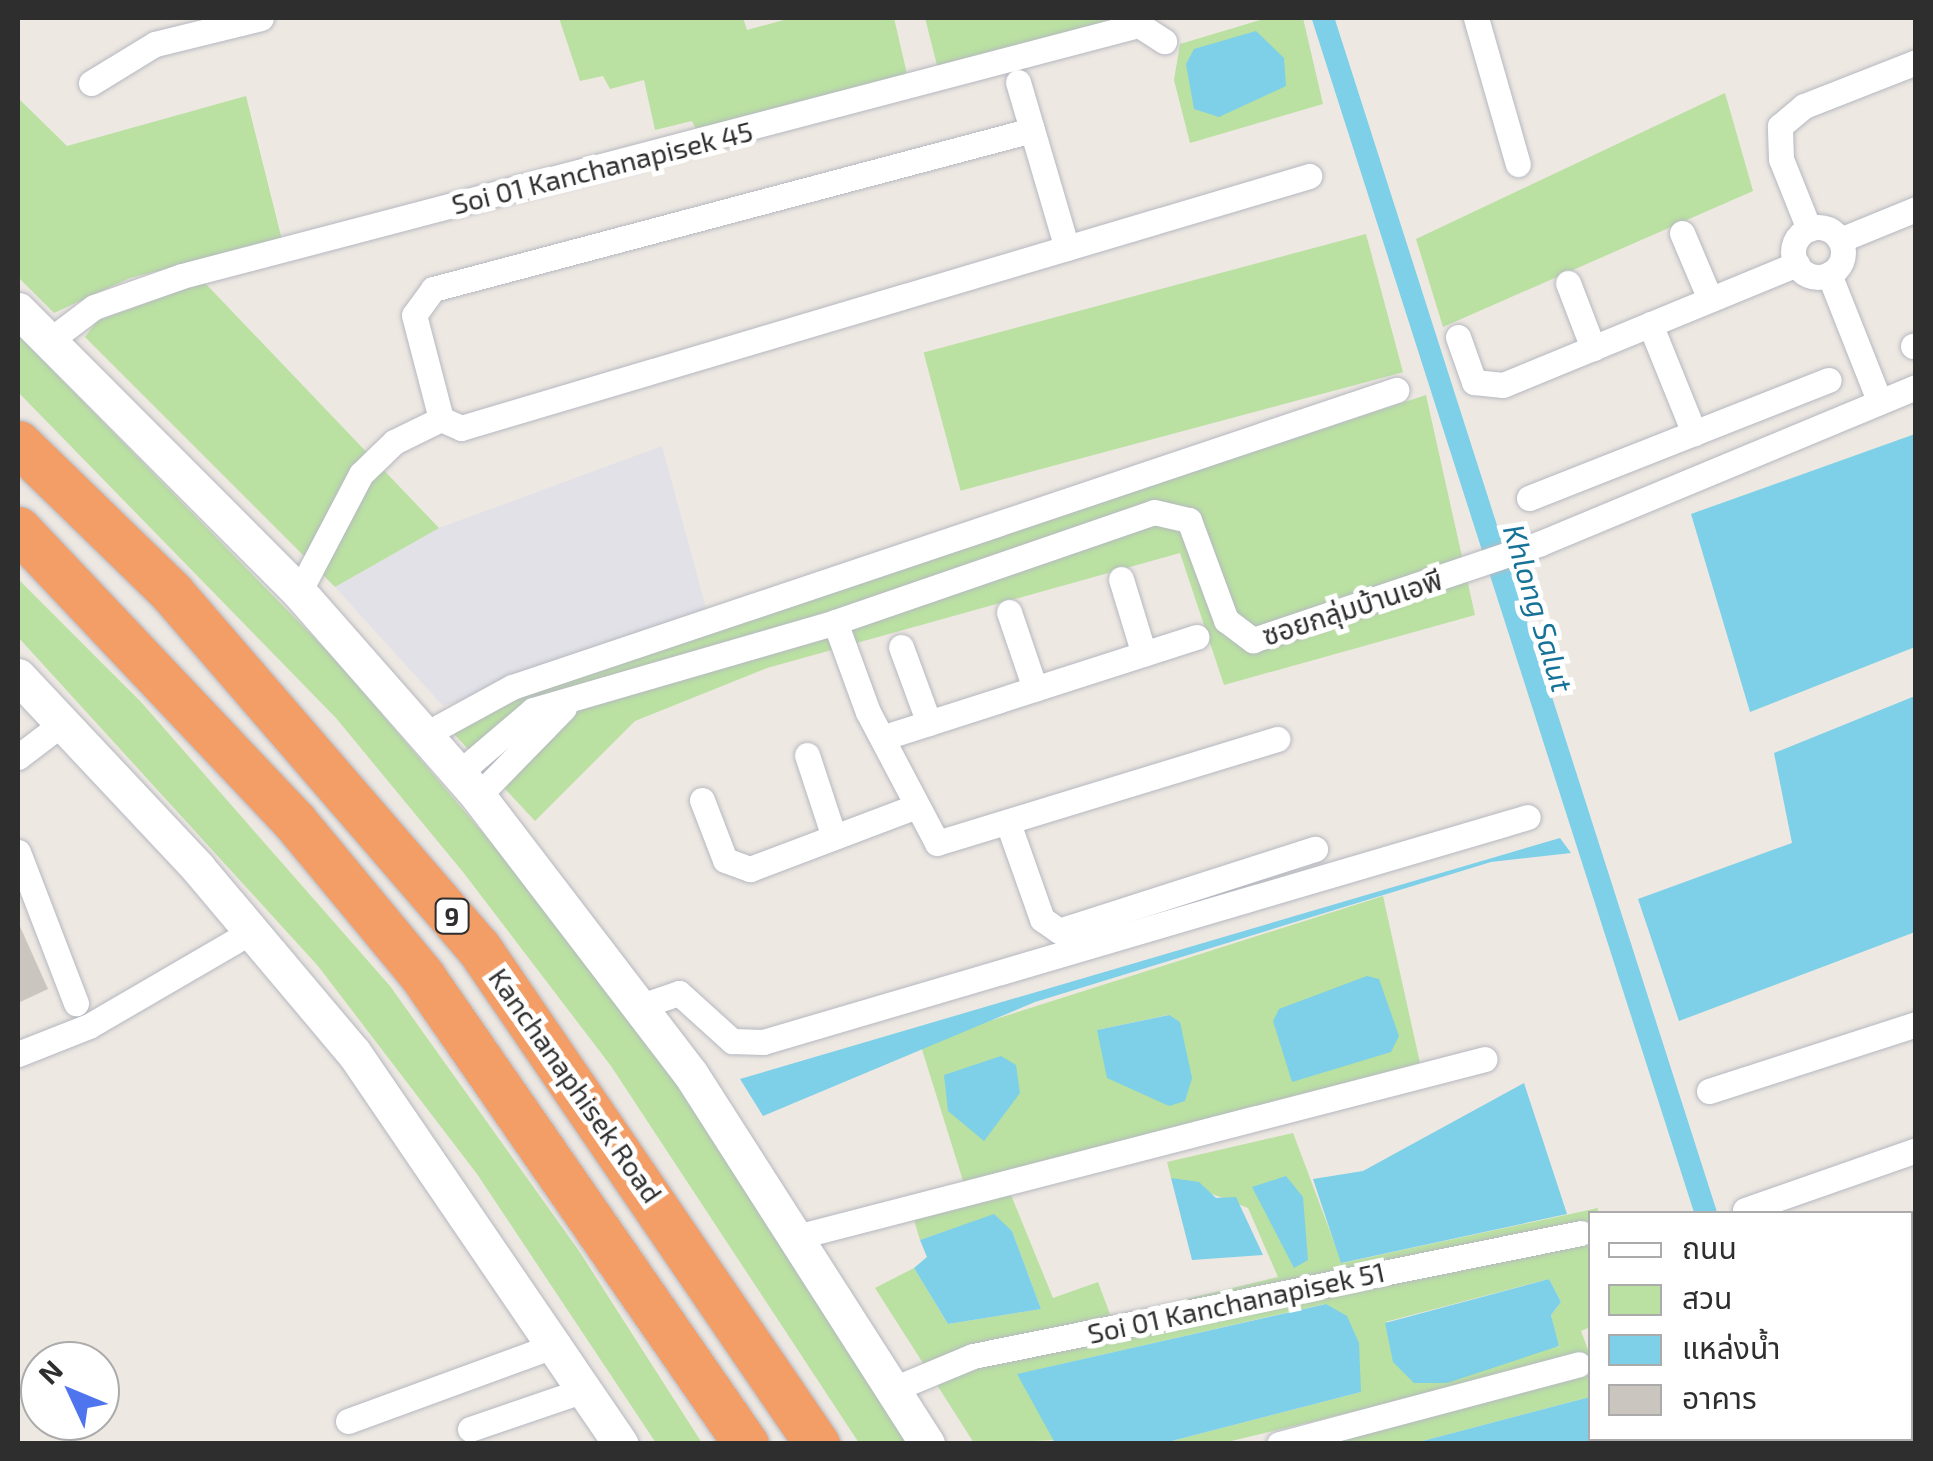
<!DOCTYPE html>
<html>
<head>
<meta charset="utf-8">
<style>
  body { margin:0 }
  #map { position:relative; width:1933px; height:1461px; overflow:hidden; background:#eee8e2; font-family:"Exo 2","Noto Sans Thai",sans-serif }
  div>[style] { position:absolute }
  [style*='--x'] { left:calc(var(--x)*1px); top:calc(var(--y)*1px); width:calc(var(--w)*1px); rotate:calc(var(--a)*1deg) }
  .industrial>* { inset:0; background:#e2e1e7 }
  .green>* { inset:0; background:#bae0a2; transform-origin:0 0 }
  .water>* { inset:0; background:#7dd0e7 }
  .canal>* { height:22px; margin:-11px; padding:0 11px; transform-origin:11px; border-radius:11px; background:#7dd0e7 }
  .building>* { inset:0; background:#cac6bf }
  .roads { filter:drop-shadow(0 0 2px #b5b8c0) drop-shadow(0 0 2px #b5b8c0) }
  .street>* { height:25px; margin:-12.5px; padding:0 12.5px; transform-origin:12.5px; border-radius:12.5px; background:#fff }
  .street>.ring { margin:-12.5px; padding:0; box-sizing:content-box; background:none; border:25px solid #fff; border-radius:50% }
  .secondary>* { height:35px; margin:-17.5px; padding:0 17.5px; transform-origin:17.5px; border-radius:17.5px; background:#fff }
  .highway>* { height:45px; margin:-22.5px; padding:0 22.5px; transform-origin:22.5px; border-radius:22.5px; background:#f39d67 }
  span { translate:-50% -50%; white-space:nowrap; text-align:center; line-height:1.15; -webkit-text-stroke:10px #fff; paint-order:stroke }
  .shield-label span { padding:2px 8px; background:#fff; border:2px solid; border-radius:8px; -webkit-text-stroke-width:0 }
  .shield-label { font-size:25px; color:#2e2e2e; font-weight:700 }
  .street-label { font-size:28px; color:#2e2e2e }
  .water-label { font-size:30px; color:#177298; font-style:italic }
  .frame { position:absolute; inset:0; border:20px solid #2e2e2e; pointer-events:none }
  .legend { position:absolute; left:1588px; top:1211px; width:325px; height:230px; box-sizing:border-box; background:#fff; border:2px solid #ababab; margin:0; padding:12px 18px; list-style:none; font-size:30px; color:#2e2e2e }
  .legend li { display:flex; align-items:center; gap:20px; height:50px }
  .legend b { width:50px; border:2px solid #ababab }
  .north { position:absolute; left:20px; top:1341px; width:100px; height:100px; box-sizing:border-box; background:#fff; border:2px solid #ababab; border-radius:50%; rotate:314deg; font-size:28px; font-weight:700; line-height:40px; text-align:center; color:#2e2e2e }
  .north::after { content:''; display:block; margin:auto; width:35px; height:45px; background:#4e74ee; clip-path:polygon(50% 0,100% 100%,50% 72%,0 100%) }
</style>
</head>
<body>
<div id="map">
  <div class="industrial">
    <div style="clip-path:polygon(662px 446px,708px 615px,443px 706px,335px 587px,439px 528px)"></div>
  </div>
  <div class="green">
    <div style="clip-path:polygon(559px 18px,743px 18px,747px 30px,791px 18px,894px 18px,907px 74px,699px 135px,692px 121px,655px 130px,644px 80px,610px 89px,603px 76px,580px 81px)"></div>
    <div style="clip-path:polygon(925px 18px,1127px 18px,939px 73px)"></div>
    <div style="clip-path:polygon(1267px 18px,1303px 18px,1323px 104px,1190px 143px,1174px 80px,1180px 44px)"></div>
    <div style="clip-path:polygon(1725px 93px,1753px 191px,1443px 327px,1416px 239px)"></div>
    <div style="clip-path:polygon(246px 96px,282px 240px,130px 278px,54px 313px,18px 277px,18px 98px,67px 146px)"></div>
    <div style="left:1366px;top:234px;width:143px;height:458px;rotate:75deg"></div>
    <div style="clip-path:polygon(204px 282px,439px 528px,335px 587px,85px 337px,97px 321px)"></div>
    <div style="clip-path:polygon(18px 335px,335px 659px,557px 920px,675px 1081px,911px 1443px,859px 1443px,611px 1066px,463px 872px,336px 718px,18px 392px)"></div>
    <div style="clip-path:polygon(1426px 395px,1475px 615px,1224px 685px,1180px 553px,767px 668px,635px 721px,535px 821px,454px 734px,506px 698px)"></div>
    <div style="clip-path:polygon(18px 579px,141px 702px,390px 986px,579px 1251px,702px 1443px,656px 1443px,477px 1174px,318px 966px,18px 637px)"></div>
    <div style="clip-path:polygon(evenodd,1383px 896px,1420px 1063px,964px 1184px,920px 1043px,1383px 896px,1168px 1015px,1180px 1022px,1169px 1106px,1129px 1084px,1097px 1030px,1168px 1015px)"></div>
    <div style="clip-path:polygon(evenodd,1293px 1133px,1342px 1263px,1598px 1208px,1590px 1327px,1581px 1331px,1590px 1355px,1223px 1443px,1164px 1443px,1361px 1392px,1325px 1304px,1018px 1374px,1060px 1440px,974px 1443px,875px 1288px,914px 1268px,948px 1324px,1041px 1309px,1012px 1231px,994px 1215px,920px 1240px,914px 1220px,1011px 1195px,1053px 1298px,1098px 1282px,1111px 1317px,1278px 1277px,1248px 1208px,1171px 1178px,1167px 1162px,1293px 1133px,1549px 1279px,1561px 1302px,1551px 1315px,1559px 1347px,1385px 1322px,1549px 1279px)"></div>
    <div style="clip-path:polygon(1590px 1372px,1590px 1397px,1415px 1443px,1328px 1444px)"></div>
  </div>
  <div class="water">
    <div style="clip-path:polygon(1256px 31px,1284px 58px,1286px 86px,1219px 117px,1194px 109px,1186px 64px,1194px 49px)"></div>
    <div style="clip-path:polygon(1915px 434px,1915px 647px,1750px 712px,1691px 514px)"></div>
    <div style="clip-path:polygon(1915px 696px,1915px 932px,1679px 1021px,1638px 899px,1792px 843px,1774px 753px)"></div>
    <div style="clip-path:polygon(1560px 838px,1571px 853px,1491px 862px,1035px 1002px,763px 1116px,740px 1079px)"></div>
    <div style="clip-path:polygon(1367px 976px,1379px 979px,1399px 1036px,1391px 1052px,1292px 1082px,1273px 1021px,1279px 1009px)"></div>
    <div style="clip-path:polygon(1169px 1015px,1180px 1022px,1192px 1078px,1185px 1101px,1169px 1106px,1107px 1078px,1097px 1030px)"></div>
    <div style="clip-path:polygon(1001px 1056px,1016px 1065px,1020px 1093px,984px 1141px,948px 1111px,944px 1075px)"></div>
    <div style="clip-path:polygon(1524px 1083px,1567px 1214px,1341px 1263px,1313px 1179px,1363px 1171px)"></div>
    <div style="clip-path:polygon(1286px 1176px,1303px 1197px,1308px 1260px,1294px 1268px,1252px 1187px)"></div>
    <div style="clip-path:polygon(1171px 1178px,1199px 1182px,1216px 1198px,1236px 1197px,1263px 1255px,1192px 1260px)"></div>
    <div style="clip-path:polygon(994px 1214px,1012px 1231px,1041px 1309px,948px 1324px,914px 1268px,927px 1257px,920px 1240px)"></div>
    <div style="clip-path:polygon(1549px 1279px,1561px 1302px,1551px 1315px,1559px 1346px,1447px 1383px,1414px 1383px,1393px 1362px,1385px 1323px)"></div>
    <div style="clip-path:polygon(1326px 1304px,1347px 1316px,1359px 1343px,1361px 1392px,1164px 1443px,1055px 1443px,1017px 1374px)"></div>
    <div style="clip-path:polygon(1590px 1397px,1590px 1438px,1669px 1443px,1415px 1443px)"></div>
  </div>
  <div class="canal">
    <div style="--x:1323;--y:18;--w:1256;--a:72.24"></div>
    <div style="--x:1782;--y:1438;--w:6;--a:72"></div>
  </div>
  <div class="building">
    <div style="clip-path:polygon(18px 922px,48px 989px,18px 1003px)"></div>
  </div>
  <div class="roads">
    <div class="street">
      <div style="--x:1476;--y:18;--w:152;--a:74"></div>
      <div style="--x:1018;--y:82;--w:173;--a:73.6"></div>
      <div style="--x:91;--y:83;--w:75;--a:-31.4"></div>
      <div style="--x:155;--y:44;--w:109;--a:-13.8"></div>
      <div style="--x:1032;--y:130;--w:620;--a:165.13"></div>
      <div style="--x:433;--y:289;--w:32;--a:126"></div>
      <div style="--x:414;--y:315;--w:107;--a:75.4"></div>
      <div style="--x:441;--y:419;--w:22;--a:24"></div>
      <div style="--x:461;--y:428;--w:885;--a:-16.55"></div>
      <div class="ring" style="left:1793px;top:227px;width:25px;height:25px"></div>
      <div style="--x:1809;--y:229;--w:75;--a:-111.8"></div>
      <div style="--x:1781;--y:159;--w:33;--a:-92"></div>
      <div style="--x:1780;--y:126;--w:31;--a:-40"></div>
      <div style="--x:1804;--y:106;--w:120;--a:-21.4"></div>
      <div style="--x:1682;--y:233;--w:72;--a:67"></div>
      <div style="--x:1840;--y:240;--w:82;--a:-22.2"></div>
      <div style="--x:1829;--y:274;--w:136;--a:68.4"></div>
      <div style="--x:1568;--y:283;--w:70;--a:69"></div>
      <div style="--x:1650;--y:324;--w:118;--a:68"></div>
      <div style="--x:1458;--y:337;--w:48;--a:70.4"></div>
      <div style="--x:1474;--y:382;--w:29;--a:6"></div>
      <div style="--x:1503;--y:385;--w:318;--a:-22.4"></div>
      <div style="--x:49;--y:341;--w:56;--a:-37.1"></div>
      <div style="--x:94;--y:307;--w:93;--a:-19.4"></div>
      <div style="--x:182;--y:276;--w:989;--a:-14.7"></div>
      <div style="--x:1139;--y:25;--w:30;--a:33"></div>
      <div style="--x:1913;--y:346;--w:3;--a:-18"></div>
      <div style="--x:1529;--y:498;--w:322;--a:-21.5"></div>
      <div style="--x:1121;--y:579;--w:78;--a:73"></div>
      <div style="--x:299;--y:592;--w:133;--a:-62.3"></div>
      <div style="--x:361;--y:474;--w:46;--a:-44.1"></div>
      <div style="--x:394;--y:442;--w:52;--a:-26.1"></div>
      <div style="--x:1009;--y:612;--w:81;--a:71.3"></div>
      <div style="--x:835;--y:622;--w:96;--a:69.9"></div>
      <div style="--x:868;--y:712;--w:148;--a:62.2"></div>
      <div style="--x:937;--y:843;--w:356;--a:-17"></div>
      <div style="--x:901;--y:647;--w:81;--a:69.8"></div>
      <div style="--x:426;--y:734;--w:98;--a:-28.7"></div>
      <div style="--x:512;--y:687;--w:933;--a:-18.57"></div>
      <div style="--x:888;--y:736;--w:324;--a:-17.8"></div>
      <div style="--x:807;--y:755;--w:86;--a:71.8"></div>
      <div style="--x:18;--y:757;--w:58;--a:-37.3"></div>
      <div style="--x:459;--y:773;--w:97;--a:-40.4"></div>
      <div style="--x:533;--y:710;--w:315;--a:-16.2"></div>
      <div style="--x:835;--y:622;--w:337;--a:-19"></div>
      <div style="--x:1154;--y:512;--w:36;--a:13"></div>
      <div style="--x:1189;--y:520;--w:107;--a:69.7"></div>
      <div style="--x:1226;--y:620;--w:34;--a:37"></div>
      <div style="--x:1253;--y:640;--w:304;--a:-18.6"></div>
      <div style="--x:1541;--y:543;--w:406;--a:-22.6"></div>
      <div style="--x:478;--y:796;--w:123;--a:-45.7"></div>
      <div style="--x:702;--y:800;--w:64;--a:69"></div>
      <div style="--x:725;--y:860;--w:27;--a:20"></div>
      <div style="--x:750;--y:869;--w:175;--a:-20.7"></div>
      <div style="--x:1008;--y:823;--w:102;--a:70.5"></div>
      <div style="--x:1042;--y:919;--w:21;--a:35"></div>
      <div style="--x:1059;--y:931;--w:269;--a:-17.8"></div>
      <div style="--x:18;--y:852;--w:162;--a:69"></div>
      <div style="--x:641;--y:1006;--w:40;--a:-18.9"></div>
      <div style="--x:679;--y:993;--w:72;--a:42.2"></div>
      <div style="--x:732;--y:1041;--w:31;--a:2"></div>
      <div style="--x:763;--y:1042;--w:797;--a:-16.39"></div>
      <div style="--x:18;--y:1054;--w:76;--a:-21.5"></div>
      <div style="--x:89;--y:1026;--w:189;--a:-30.2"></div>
      <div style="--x:1709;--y:1091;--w:218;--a:-17.9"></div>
      <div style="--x:1745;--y:1210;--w:181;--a:-19.3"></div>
      <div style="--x:800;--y:1236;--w:707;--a:-14.49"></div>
      <div style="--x:1910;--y:1280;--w:6;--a:-9"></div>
      <div style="--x:896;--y:1388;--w:83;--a:-22.6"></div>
      <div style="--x:973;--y:1356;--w:620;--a:-11.44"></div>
      <div style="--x:1910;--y:1413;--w:6;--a:-18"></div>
      <div style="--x:348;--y:1421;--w:224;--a:-20.1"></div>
      <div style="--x:470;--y:1429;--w:124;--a:-18.9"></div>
      <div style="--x:1869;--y:1438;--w:6;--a:81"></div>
      <div style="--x:1279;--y:1444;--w:310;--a:-14.9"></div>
      <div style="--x:1831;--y:1444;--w:14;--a:-25"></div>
    </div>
    <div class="secondary">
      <div style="--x:18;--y:310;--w:398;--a:45.1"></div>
      <div style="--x:299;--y:592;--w:271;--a:48.7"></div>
      <div style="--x:478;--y:796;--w:349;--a:52.6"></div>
      <div style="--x:690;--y:1073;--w:440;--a:57.4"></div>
      <div style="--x:18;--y:676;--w:263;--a:46.8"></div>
      <div style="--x:198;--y:868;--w:242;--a:49.9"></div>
      <div style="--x:354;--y:1053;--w:473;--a:55.7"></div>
    </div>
    <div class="highway">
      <div style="--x:18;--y:443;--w:215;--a:44.2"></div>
      <div style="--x:172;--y:593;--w:468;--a:49.2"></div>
      <div style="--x:478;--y:947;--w:602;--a:55.7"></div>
      <div style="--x:18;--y:529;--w:403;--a:46.6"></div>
      <div style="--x:295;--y:822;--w:201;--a:50.4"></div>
      <div style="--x:423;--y:977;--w:568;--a:55.33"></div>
    </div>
  </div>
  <div class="shield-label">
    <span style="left:452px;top:916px">9</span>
  </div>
  <div class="street-label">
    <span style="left:602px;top:167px;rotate:-14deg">Soi 01 Kanchanapisek 45</span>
    <span style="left:1352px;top:607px;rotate:-18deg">ซอยกลุ่มบ้านเอพี</span>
    <span style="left:576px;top:1085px;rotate:55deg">Kanchanaphisek Road</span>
    <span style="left:1236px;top:1302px;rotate:-12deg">Soi 01 Kanchanapisek 51</span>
  </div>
  <div class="water-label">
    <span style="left:1539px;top:608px;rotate:73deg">Khlong Salut</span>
  </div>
  <div class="frame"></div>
  <ul class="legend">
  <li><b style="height:12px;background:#fff"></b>ถนน</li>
  <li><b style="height:28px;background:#bae0a2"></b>สวน</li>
  <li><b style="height:28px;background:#7dd0e7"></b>แหล่งน้ำ</li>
  <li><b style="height:28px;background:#cac6bf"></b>อาคาร</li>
  </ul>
  <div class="north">N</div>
</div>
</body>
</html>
